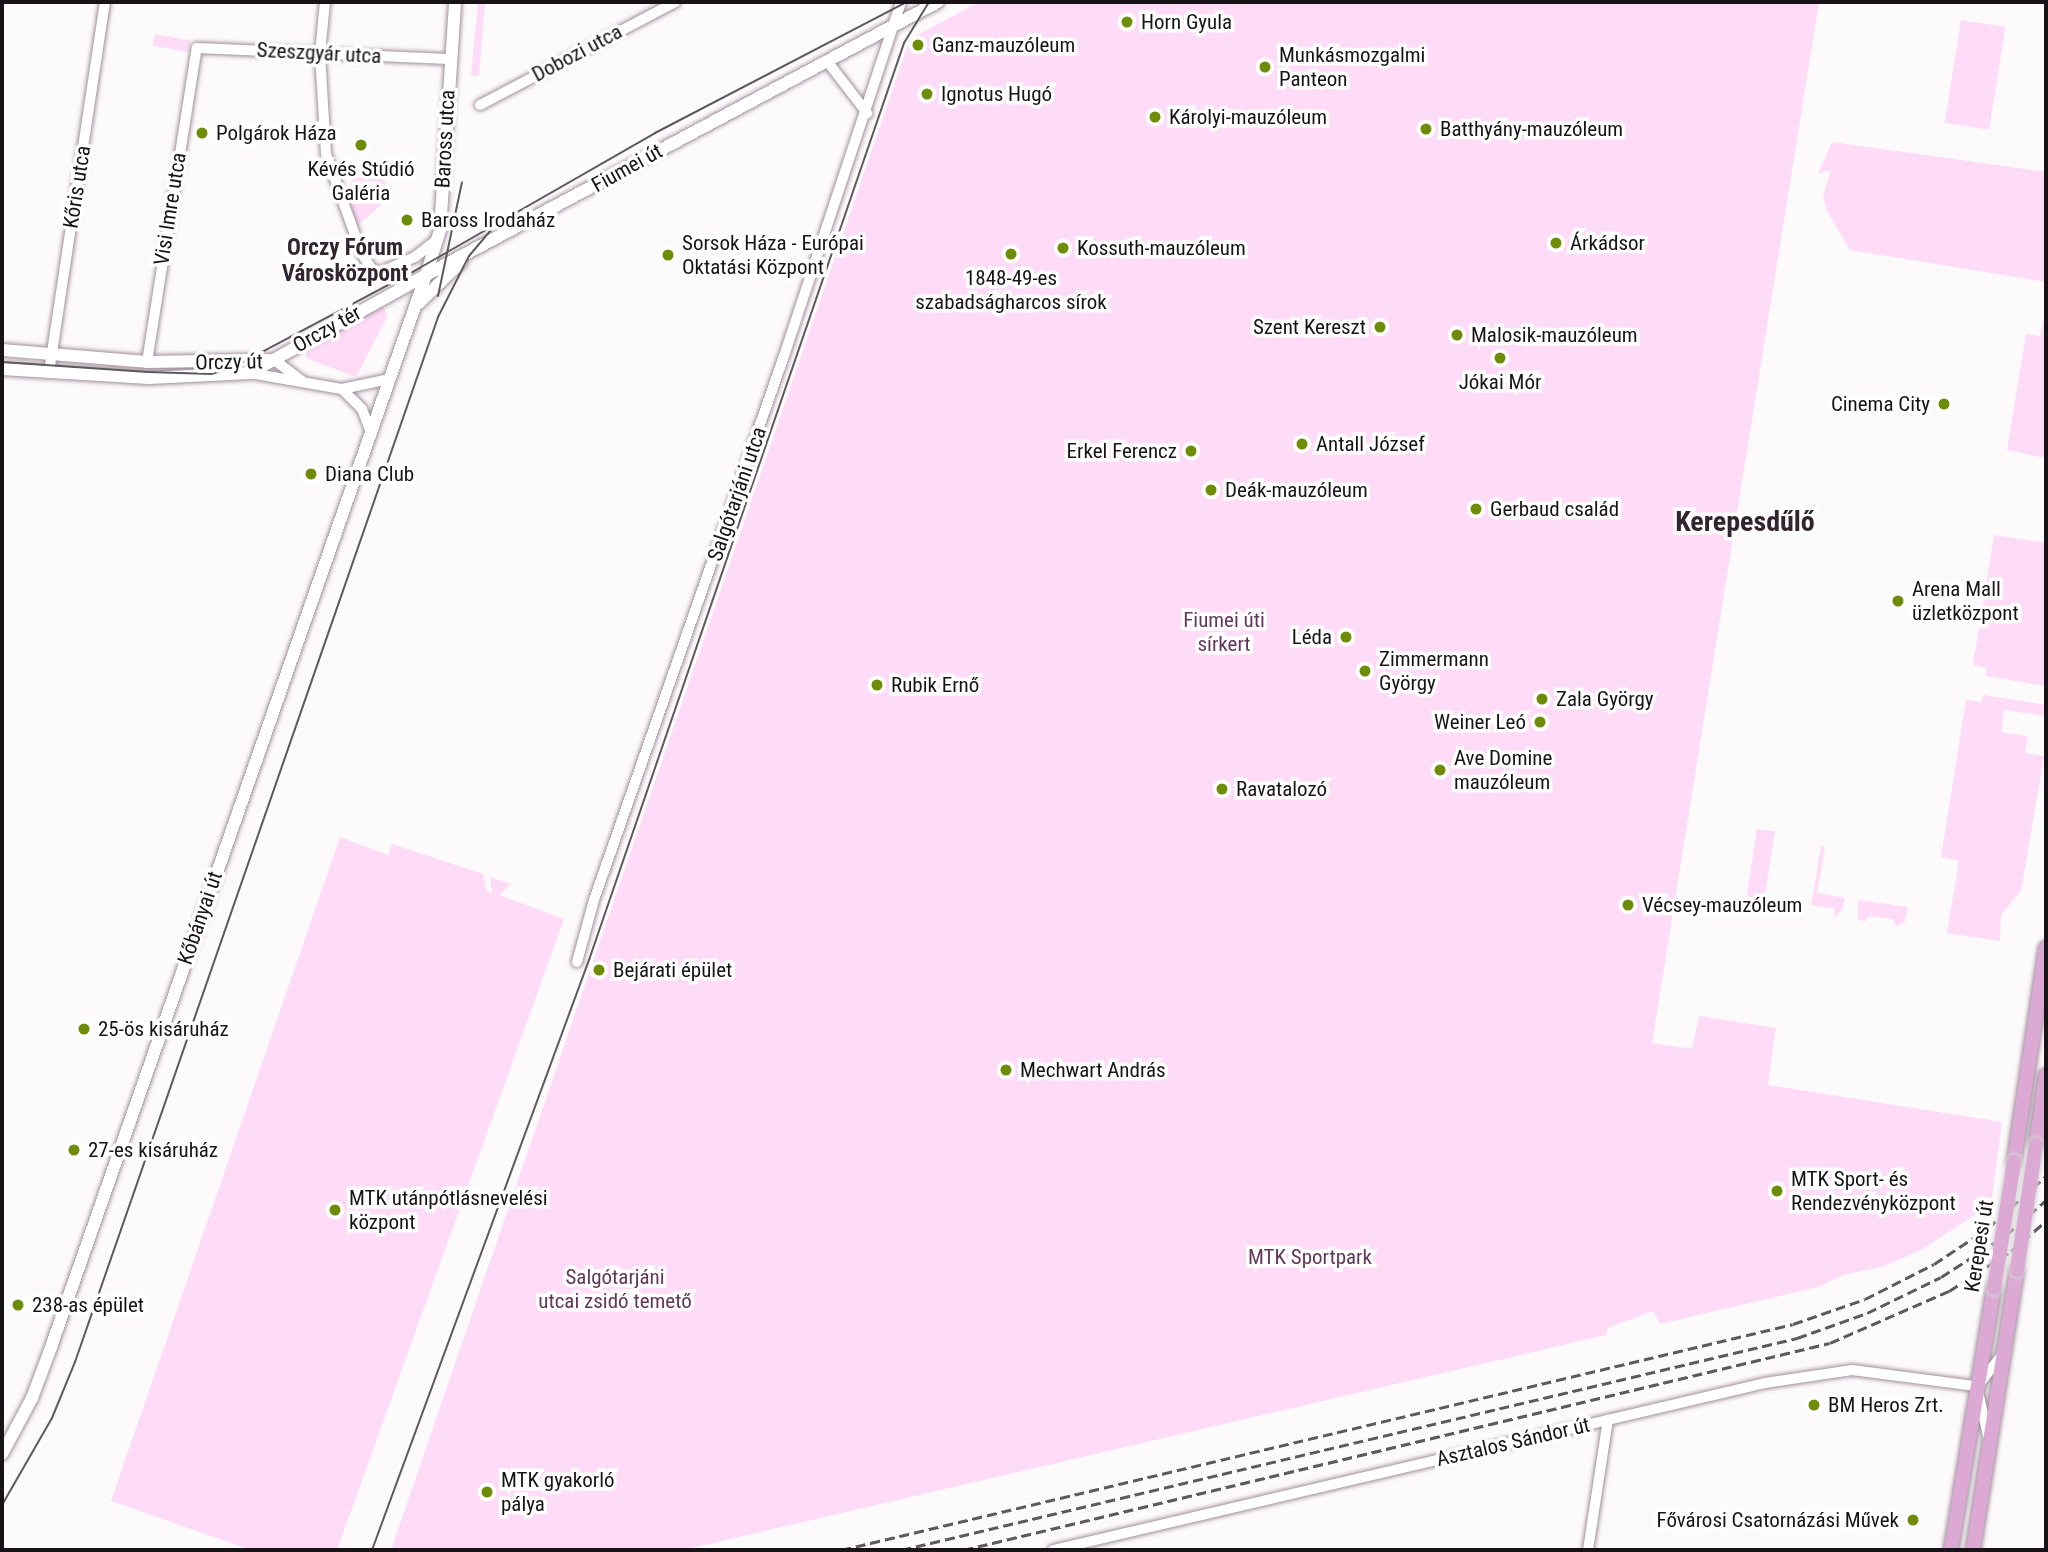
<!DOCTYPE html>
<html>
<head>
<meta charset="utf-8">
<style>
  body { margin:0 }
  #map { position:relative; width:2048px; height:1552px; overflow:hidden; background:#fdfafc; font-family:"Roboto Condensed",sans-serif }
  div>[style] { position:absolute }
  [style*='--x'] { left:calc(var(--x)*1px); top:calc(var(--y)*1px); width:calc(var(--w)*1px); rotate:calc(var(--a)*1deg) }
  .green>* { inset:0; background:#fedbf7; transform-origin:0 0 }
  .roads { filter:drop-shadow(0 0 2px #a1919d) drop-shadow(0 0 2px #a1919d) }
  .minor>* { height:10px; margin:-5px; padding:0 5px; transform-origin:5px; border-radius:5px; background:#fff }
  .tertiary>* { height:12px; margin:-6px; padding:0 6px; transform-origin:6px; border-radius:6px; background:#fff }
  .secondary>* { height:12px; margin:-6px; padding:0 6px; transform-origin:6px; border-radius:6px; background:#fff }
  .primary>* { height:14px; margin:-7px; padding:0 7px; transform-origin:7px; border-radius:7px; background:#dba9d3 }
  .tram>* { height:2px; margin:-1px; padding:0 1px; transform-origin:1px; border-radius:1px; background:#5e595d }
  .rail>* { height:2.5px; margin-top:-1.25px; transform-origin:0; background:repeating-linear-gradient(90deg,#5e595d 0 10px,transparent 0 15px) }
  .bridges { filter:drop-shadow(0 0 2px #d5d5d5) drop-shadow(0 0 2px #d5d5d5) }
  .primary-bridge>* { height:14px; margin:-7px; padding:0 7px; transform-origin:7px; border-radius:7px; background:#dba9d3 }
  .dots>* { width:19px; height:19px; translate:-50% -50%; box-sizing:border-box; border:4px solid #fff; border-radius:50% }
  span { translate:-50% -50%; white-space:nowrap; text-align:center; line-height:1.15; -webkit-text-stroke:7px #fff; paint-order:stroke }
  .poi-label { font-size:21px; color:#181317 }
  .left { translate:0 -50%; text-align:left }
  .right { translate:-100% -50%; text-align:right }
  .street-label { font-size:21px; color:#181317 }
  .park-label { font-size:21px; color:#63365c }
  .neighbourhood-label { font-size:23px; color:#32252f; font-weight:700 }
  .district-label { font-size:28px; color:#32252f; font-weight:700 }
  .frame { position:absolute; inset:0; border:4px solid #181317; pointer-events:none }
</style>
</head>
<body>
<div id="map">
  <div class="green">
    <div style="clip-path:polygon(478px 2px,485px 2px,479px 76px,471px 76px)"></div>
    <div style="clip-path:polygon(979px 2px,1819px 2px,1652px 1043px,1692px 1049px,1699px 1016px,1776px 1028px,1768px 1085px,2002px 1122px,1991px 1204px,1921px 1250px,1882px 1267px,1843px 1275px,1818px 1287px,1660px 1324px,1653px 1311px,1607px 1328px,1606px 1335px,683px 1550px,391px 1550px,910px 39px)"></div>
    <div style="left:1961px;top:20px;width:45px;height:104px;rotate:9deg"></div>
    <div style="left:155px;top:34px;width:36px;height:12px;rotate:10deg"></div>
    <div style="clip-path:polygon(1832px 142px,2046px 172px,2046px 282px,1850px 250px,1826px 209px,1823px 195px,1831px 170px,1818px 174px)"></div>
    <div style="clip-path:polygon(352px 177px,386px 179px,380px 206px,356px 227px,347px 207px)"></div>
    <div style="clip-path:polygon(381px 304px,388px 315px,356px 377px,306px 358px,306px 346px)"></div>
    <div style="clip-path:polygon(2046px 310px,2045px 446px,2046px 458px,2007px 450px,2026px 334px,2040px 336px)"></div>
    <div style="clip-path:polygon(1994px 535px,2046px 543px,2046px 686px,1986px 676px,1987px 668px,1973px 665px)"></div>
    <div style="clip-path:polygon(1983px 695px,2046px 705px,2046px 716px,2004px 710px,2001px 732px,2028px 736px,2025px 753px,2044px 756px,2021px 891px,2001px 915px,2000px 941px,1947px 933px,1959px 861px,1941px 857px,1966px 700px,1981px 702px)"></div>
    <div style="clip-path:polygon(1757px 829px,1775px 831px,1764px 901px,1753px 902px,1747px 894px)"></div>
    <div style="clip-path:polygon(340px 837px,388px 855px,392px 844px,483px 874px,486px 890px,492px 893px,490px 877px,511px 884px,499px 895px,564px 919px,337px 1550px,251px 1550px,111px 1501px)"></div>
    <div style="clip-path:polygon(1821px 846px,1825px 847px,1817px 893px,1845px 898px,1842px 911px,1834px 917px,1835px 909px,1811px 905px)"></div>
    <div style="clip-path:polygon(1858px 900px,1908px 907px,1905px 921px,1897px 927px,1892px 919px,1868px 916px,1866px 921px,1858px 920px)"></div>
  </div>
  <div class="roads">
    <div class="minor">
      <div style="--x:325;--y:2;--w:51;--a:95.6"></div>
      <div style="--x:320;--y:53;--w:101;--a:86.6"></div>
      <div style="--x:326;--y:154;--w:104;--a:70.3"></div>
      <div style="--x:361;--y:252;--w:22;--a:58"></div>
      <div style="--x:373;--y:271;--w:8;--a:7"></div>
      <div style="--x:381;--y:272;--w:37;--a:-24"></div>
      <div style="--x:415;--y:257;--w:28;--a:-38"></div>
      <div style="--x:827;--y:61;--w:66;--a:52.4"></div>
      <div style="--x:480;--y:105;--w:221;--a:-27.8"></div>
      <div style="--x:273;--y:359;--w:36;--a:37"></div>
      <div style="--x:147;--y:362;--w:318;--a:-81"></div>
      <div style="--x:197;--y:48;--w:252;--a:2.5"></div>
      <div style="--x:49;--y:372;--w:374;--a:-81.4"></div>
      <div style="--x:250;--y:373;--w:93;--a:9.9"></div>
      <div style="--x:342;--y:389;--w:49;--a:-11.8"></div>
      <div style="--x:342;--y:389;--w:28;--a:45"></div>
      <div style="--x:362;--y:409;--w:26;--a:69"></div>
      <div style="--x:577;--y:962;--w:64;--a:-74.7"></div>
      <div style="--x:594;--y:900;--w:576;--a:-70.75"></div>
      <div style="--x:784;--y:356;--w:373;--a:-71.7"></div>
      <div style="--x:1980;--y:1383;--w:34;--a:-52"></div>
      <div style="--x:1979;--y:1396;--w:41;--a:77.3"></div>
      <div style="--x:1053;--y:1550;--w:731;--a:-13.2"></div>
      <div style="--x:1765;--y:1383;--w:88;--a:-8.5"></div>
      <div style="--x:1852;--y:1370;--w:125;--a:7.4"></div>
      <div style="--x:1588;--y:1550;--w:132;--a:-81.3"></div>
    </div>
    <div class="tertiary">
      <div style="--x:2;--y:350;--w:145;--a:4.7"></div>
      <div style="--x:147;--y:362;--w:122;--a:-0.9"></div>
      <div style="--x:2;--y:369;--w:147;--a:3.5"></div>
      <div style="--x:149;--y:378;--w:101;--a:-2.8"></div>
      <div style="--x:250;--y:373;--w:201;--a:-29.1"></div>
      <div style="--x:426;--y:275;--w:47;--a:-72.7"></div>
      <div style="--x:440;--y:230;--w:228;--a:-86.2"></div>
    </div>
    <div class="secondary">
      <div style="--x:419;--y:303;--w:59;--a:-44.3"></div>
      <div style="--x:2;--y:1454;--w:64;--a:-61.8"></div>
      <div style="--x:32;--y:1398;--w:51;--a:-69.4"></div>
      <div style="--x:50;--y:1350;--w:1139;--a:-70.72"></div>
      <div style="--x:426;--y:275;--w:580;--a:-28.07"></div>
    </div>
    <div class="primary">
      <div style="--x:2036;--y:1144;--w:69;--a:-81.6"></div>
      <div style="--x:2014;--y:1162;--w:216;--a:-81.5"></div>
      <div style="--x:1951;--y:1550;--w:266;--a:-80.7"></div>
      <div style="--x:1973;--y:1550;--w:283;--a:-81.1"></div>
    </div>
  </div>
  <div class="tram">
    <div style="--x:438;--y:296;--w:116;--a:-78.1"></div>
    <div style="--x:2;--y:362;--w:146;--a:3.9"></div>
    <div style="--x:148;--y:372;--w:63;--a:1.8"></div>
    <div style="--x:211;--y:374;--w:22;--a:-16"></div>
    <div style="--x:232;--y:368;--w:208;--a:-28"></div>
    <div style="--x:416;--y:270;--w:275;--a:-29.8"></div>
    <div style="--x:655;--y:133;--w:284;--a:-27.5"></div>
    <div style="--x:2;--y:1505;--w:100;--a:-60.1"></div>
    <div style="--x:52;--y:1418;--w:61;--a:-67.7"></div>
    <div style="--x:75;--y:1362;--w:1106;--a:-70.84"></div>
    <div style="--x:438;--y:317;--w:68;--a:-63.1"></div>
    <div style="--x:469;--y:256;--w:43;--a:-49.7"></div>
    <div style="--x:372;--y:1550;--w:629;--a:-69.81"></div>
    <div style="--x:589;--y:960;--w:970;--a:-71.04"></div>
    <div style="--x:904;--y:43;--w:48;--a:-58.6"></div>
  </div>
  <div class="rail">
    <div style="--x:841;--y:1550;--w:978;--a:-13.35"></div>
    <div style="--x:1793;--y:1324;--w:76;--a:-19.1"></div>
    <div style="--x:1865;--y:1299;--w:77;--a:-26.9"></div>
    <div style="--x:1934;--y:1264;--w:65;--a:-33.7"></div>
    <div style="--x:1988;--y:1228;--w:78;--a:-41.9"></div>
    <div style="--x:901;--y:1550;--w:921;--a:-13.31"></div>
    <div style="--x:1797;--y:1338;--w:74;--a:-19.7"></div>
    <div style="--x:1867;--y:1313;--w:82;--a:-25.9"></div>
    <div style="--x:1941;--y:1277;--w:77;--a:-32.9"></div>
    <div style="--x:2006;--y:1235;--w:53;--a:-41.2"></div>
    <div style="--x:963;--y:1550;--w:891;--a:-13.43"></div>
    <div style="--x:1830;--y:1343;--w:130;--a:-23.6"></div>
    <div style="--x:1949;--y:1291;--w:74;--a:-32.8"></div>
    <div style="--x:2011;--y:1251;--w:46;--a:-40.6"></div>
  </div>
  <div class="bridges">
    <div class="primary-bridge">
      <div style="--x:2017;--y:1270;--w:127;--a:-81.4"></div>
      <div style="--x:1994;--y:1288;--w:128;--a:-81"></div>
    </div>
  </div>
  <div class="dots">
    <div style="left:1127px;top:22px;background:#6f8c09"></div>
    <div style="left:918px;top:45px;background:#6f8c09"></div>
    <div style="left:1265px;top:67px;background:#6f8c09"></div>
    <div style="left:927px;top:94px;background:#6f8c09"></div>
    <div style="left:1155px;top:117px;background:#6f8c09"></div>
    <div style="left:1426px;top:129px;background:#6f8c09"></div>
    <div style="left:202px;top:133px;background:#6f8c09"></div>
    <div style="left:361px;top:145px;background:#6f8c09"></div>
    <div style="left:407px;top:220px;background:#6f8c09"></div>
    <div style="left:1556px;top:243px;background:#6f8c09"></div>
    <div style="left:1063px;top:248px;background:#6f8c09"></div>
    <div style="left:1011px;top:254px;background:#6f8c09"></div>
    <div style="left:668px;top:255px;background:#6f8c09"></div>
    <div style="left:1380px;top:327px;background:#6f8c09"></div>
    <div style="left:1457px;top:335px;background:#6f8c09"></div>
    <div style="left:1500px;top:358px;background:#6f8c09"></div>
    <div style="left:1944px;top:404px;background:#6f8c09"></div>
    <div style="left:1302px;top:444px;background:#6f8c09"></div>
    <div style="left:1191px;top:451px;background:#6f8c09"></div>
    <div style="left:311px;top:474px;background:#6f8c09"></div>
    <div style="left:1211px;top:490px;background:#6f8c09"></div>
    <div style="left:1476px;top:509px;background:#6f8c09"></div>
    <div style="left:1898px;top:601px;background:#6f8c09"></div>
    <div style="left:1346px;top:637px;background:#6f8c09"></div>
    <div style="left:1365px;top:671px;background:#6f8c09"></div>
    <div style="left:877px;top:685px;background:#6f8c09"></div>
    <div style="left:1542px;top:699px;background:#6f8c09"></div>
    <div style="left:1540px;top:722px;background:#6f8c09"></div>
    <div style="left:1440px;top:770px;background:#6f8c09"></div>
    <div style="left:1222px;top:789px;background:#6f8c09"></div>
    <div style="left:1628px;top:905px;background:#6f8c09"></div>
    <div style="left:599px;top:970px;background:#6f8c09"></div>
    <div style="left:84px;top:1029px;background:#6f8c09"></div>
    <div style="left:1006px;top:1070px;background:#6f8c09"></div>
    <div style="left:74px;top:1150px;background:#6f8c09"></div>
    <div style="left:1777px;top:1191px;background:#6f8c09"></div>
    <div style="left:335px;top:1210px;background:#6f8c09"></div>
    <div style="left:18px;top:1305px;background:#6f8c09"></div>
    <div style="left:1814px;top:1405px;background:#6f8c09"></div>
    <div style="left:487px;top:1492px;background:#6f8c09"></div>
    <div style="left:1913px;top:1520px;background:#6f8c09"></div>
  </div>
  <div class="poi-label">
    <span class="left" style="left:1141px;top:22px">Horn Gyula</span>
    <span class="left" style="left:932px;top:45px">Ganz-mauzóleum</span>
    <span class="left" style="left:1279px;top:67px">Munkásmozgalmi<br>Panteon</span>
    <span class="left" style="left:941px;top:94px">Ignotus Hugó</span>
    <span class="left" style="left:1169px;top:117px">Károlyi-mauzóleum</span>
    <span class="left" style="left:1440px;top:129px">Batthyány-mauzóleum</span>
    <span class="left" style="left:216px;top:133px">Polgárok Háza</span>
    <span style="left:361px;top:181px">Kévés Stúdió<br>Galéria</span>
    <span class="left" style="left:421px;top:220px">Baross Irodaház</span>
    <span class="left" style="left:682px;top:255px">Sorsok Háza - Európai<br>Oktatási Központ</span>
    <span class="left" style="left:1570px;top:243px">Árkádsor</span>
    <span class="left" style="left:1077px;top:248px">Kossuth-mauzóleum</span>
    <span style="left:1011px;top:290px">1848-49-es<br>szabadságharcos sírok</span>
    <span class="right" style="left:1366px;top:327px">Szent Kereszt</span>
    <span class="left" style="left:1471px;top:335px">Malosik-mauzóleum</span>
    <span style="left:1500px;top:382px">Jókai Mór</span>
    <span class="right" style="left:1930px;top:404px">Cinema City</span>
    <span class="left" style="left:1316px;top:444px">Antall József</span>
    <span class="right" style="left:1177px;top:451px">Erkel Ferencz</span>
    <span class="left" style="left:325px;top:474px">Diana Club</span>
    <span class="left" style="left:1225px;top:490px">Deák-mauzóleum</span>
    <span class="left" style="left:1490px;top:509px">Gerbaud család</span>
    <span class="left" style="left:1912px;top:601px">Arena Mall<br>üzletközpont</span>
    <span class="right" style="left:1332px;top:637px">Léda</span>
    <span class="left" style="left:1379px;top:671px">Zimmermann<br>György</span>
    <span class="left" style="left:891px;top:685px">Rubik Ernő</span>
    <span class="left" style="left:1556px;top:699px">Zala György</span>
    <span class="right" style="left:1526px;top:722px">Weiner Leó</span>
    <span class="left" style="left:1454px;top:770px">Ave Domine<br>mauzóleum</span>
    <span class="left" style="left:1236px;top:789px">Ravatalozó</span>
    <span class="left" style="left:1642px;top:905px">Vécsey-mauzóleum</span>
    <span class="left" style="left:613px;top:970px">Bejárati épület</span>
    <span class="left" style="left:98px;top:1029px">25-ös kisáruház</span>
    <span class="left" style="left:1020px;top:1070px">Mechwart András</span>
    <span class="left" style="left:88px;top:1150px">27-es kisáruház</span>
    <span class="left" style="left:1791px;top:1191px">MTK Sport- és<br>Rendezvényközpont</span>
    <span class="left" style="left:349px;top:1210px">MTK utánpótlásnevelési<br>központ</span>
    <span class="left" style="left:32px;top:1305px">238-as épület</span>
    <span class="left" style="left:1828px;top:1405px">BM Heros Zrt.</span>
    <span class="left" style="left:501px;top:1492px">MTK gyakorló<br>pálya</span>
    <span class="right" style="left:1899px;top:1520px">Fővárosi Csatornázási Művek</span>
  </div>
  <div class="street-label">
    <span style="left:319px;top:53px;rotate:3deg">Szeszgyár utca</span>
    <span style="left:577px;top:53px;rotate:-28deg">Dobozi utca</span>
    <span style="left:445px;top:139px;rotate:-87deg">Baross utca</span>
    <span style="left:627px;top:168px;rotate:-29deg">Fiumei út</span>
    <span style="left:77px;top:187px;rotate:-81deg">Kőris utca</span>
    <span style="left:170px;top:209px;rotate:-81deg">Visi Imre utca</span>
    <span style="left:327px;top:329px;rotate:-29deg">Orczy tér</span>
    <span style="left:229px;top:362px;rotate:-1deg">Orczy út</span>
    <span style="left:737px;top:494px;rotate:-71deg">Salgótarjáni utca</span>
    <span style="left:200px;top:918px;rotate:-71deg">Kőbányai út</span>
    <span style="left:1979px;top:1246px;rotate:-81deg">Kerepesi út</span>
    <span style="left:1513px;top:1442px;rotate:-13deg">Asztalos Sándor út</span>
  </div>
  <div class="park-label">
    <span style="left:1224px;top:632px">Fiumei úti<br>sírkert</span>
    <span style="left:1310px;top:1257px">MTK Sportpark</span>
    <span style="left:615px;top:1289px">Salgótarjáni<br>utcai zsidó temető</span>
  </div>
  <div class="neighbourhood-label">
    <span style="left:345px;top:261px">Orczy Fórum<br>Városközpont</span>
  </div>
  <div class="district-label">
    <span style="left:1745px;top:522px">Kerepesdűlő</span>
  </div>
  <div class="frame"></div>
</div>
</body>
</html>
